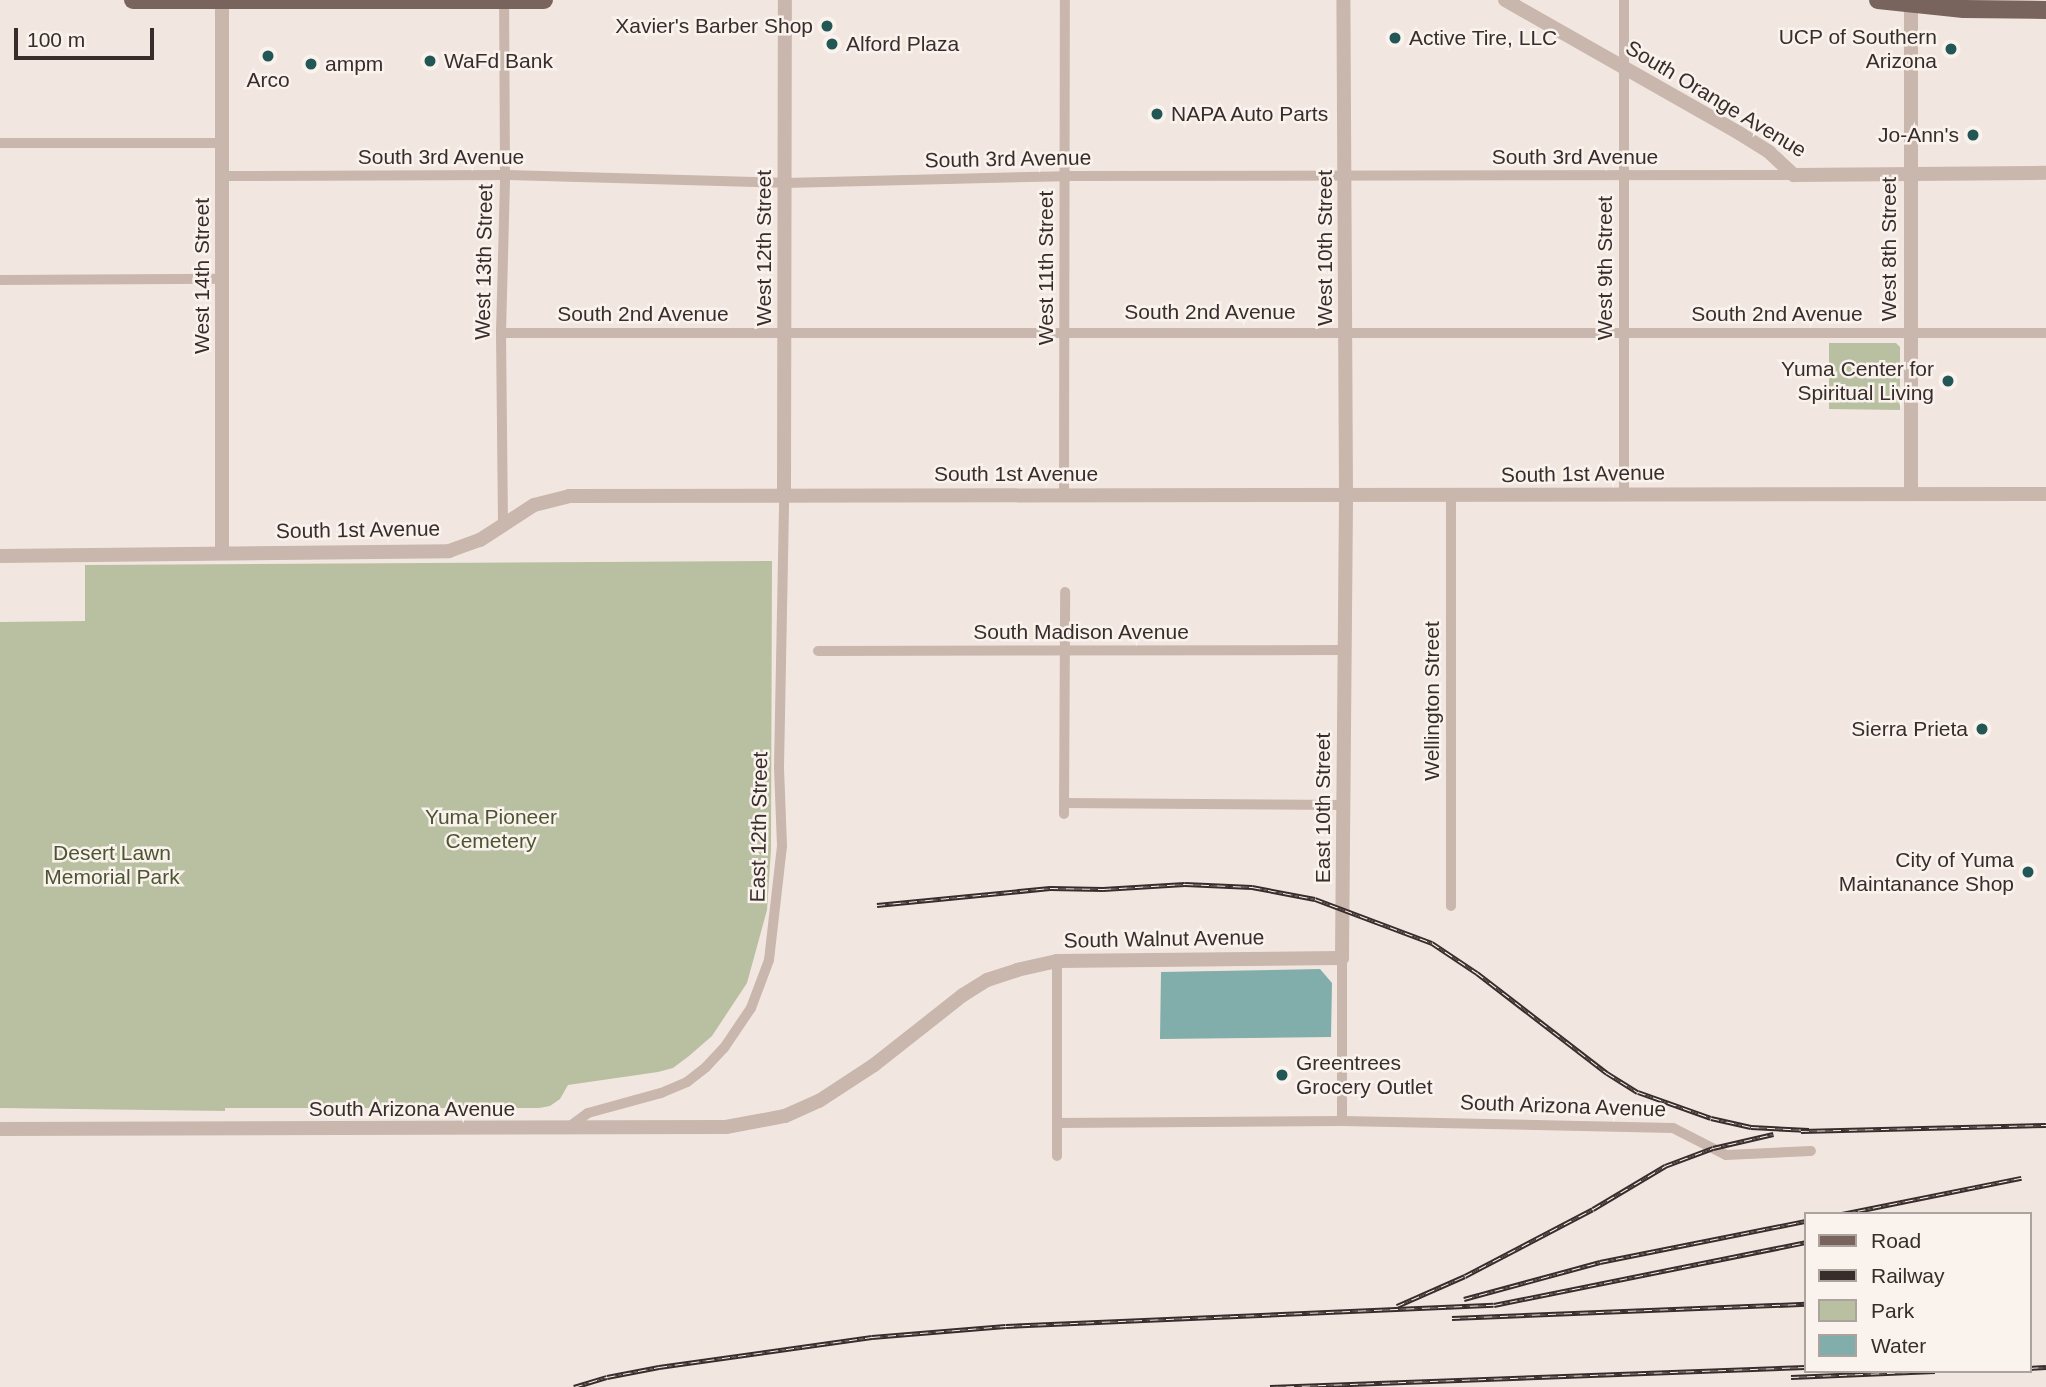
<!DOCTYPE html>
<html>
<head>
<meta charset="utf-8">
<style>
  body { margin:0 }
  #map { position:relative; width:2046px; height:1387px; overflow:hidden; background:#f2e7e0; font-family:Helvetica,sans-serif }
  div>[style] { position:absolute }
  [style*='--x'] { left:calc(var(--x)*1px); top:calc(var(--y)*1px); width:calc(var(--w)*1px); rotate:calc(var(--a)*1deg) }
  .green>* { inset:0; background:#b9c0a1 }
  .water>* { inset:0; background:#81adaa }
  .minor>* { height:10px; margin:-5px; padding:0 5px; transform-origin:5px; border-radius:5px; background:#c9b6ad }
  .tertiary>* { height:14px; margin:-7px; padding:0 7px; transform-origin:7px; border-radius:7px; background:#c9b6ad }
  .primary>* { height:18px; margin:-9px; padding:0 9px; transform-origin:9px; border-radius:9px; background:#79635d }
  .rail>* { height:5px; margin-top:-2.5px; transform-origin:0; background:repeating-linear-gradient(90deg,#f9f2ed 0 8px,#382d2b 0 16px); box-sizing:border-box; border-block:2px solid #382d2b }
  .dots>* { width:19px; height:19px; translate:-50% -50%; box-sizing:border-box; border:4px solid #f9f2ed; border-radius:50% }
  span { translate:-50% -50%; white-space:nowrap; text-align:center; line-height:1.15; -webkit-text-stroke:5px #f9f2ed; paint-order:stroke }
  .poi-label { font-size:21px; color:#382d2b }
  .right { translate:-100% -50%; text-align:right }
  .left { translate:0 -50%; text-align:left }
  .street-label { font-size:21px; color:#382d2b }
  .park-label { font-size:21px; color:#4c5530 }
  .legend { position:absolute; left:1804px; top:1212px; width:228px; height:161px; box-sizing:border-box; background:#f9f2ed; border:2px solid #aca39f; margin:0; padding:9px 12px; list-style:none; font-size:21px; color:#382d2b }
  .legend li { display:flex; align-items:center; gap:14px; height:35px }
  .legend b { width:35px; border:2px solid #aca39f }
  .scale { position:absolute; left:14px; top:28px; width:140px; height:32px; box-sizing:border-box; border:4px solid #382d2b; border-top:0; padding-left:9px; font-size:21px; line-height:24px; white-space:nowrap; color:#382d2b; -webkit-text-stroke:5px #f9f2ed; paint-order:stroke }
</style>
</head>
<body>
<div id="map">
  <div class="green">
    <div style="clip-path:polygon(1829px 343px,1896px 343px,1900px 347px,1900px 410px,1829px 409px)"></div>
    <div style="clip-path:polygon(772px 561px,771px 850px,767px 910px,747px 983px,712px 1036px,689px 1056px,673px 1068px,658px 1072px,568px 1085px,560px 1099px,550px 1106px,539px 1108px,225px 1108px,225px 1111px,0 1108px,0 622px,85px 621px,85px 565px)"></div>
  </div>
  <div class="water">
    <div style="clip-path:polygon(1320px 969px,1332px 983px,1331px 1037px,1160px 1039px,1161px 972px)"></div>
  </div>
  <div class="minor">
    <div style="--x:0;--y:143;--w:224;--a:0"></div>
    <div style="--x:223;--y:176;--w:282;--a:-0.2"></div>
    <div style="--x:505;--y:175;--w:280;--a:1.6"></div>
    <div style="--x:785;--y:183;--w:280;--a:-1.4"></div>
    <div style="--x:1065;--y:176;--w:729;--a:-0.08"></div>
    <div style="--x:0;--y:280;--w:223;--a:-0.3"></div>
    <div style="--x:501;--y:333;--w:1545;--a:0"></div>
    <div style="--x:1624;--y:493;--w:493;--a:-90"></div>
    <div style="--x:1064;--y:494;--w:494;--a:-89.9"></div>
    <div style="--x:1451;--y:496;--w:410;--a:90"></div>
    <div style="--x:503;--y:524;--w:191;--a:-90.6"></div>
    <div style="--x:501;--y:333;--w:158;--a:-88.5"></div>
    <div style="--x:505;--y:175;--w:175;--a:-90.3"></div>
    <div style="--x:818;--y:651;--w:526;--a:-0.11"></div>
    <div style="--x:1064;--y:803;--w:280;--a:0.4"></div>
    <div style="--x:1064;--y:814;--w:222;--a:-89.7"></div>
    <div style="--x:1057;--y:961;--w:195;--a:90"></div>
    <div style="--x:1342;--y:1121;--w:163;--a:-90"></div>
    <div style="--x:1057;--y:1123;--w:285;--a:-0.4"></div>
    <div style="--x:1342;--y:1121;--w:331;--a:1.2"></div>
    <div style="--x:1673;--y:1128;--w:59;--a:27"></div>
    <div style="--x:1726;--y:1155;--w:85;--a:-2.7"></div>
    <div style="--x:566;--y:1129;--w:27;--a:-36"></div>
    <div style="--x:588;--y:1113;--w:76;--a:-15.3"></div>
    <div style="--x:661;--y:1093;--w:28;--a:-23"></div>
    <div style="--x:687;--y:1082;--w:24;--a:-38"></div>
    <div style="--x:706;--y:1067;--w:26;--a:-47"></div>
    <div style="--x:724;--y:1048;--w:48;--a:-56"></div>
    <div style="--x:751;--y:1008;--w:51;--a:-69.4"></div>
    <div style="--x:769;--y:960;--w:115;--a:-83.5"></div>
    <div style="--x:782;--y:846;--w:79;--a:-92.2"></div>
    <div style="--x:779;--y:767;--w:271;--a:-88.9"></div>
  </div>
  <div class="tertiary">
    <div style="--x:1505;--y:0;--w:269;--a:29.6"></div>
    <div style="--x:1739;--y:133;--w:36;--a:32"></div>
    <div style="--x:1769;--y:152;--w:34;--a:43"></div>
    <div style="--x:1794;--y:175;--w:252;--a:-0.5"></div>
    <div style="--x:1911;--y:4;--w:490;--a:90"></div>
    <div style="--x:784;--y:496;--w:496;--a:-89.9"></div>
    <div style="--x:222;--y:553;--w:553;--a:-90"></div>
    <div style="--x:0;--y:556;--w:449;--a:-0.6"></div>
    <div style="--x:449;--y:551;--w:33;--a:-20"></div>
    <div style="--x:480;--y:540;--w:64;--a:-32.9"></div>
    <div style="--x:534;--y:505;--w:36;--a:-14"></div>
    <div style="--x:569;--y:496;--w:1477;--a:-0.08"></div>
    <div style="--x:0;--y:1129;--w:726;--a:-0.16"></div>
    <div style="--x:726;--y:1127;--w:60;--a:-10.6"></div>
    <div style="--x:785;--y:1116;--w:37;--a:-24"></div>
    <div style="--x:819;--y:1101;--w:66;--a:-33.2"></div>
    <div style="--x:874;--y:1065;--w:113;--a:-38.2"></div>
    <div style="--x:963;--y:995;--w:28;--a:-32"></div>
    <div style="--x:987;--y:980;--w:32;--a:-18"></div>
    <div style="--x:1017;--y:970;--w:41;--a:-12.7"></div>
    <div style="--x:1057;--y:961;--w:285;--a:-0.6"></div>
    <div style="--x:1342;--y:958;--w:463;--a:-89.5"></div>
    <div style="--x:1346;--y:495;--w:495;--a:-90.3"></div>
  </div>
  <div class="primary">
    <div style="--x:133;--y:0;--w:411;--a:0"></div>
    <div style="--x:1878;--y:0;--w:86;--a:6"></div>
    <div style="--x:1964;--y:9;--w:82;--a:0.7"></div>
  </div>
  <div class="rail">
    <div style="--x:877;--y:905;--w:174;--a:-5.6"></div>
    <div style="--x:1050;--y:888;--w:53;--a:1.1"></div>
    <div style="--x:1103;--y:889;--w:82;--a:-3.5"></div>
    <div style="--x:1185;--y:884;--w:67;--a:2.6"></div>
    <div style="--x:1252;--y:887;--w:64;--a:10.8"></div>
    <div style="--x:1315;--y:899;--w:125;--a:20.6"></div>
    <div style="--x:1432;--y:943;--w:54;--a:33.7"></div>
    <div style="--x:1477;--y:973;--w:164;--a:37.6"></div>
    <div style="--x:1607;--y:1073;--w:36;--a:32"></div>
    <div style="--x:1638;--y:1092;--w:77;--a:19.6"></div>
    <div style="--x:1711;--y:1118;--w:41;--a:12.7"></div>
    <div style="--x:1751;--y:1127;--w:58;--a:3"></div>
    <div style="--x:1801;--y:1131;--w:245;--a:-1.4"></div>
    <div style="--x:1842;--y:1214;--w:183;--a:-11.4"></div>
    <div style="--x:1464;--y:1299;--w:141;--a:-15.2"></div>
    <div style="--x:1600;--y:1262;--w:210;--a:-11.3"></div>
    <div style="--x:1397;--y:1306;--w:74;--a:-23.8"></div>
    <div style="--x:1465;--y:1276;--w:144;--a:-27.6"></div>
    <div style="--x:1593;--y:1209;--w:84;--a:-30.8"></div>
    <div style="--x:1665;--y:1166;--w:51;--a:-20.6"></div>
    <div style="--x:1713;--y:1148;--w:62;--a:-13.1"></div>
    <div style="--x:1452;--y:1318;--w:354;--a:-2.3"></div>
    <div style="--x:2030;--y:1368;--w:16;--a:-4"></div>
    <div style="--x:1791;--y:1377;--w:144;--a:-2.4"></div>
    <div style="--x:574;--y:1387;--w:34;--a:-17"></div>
    <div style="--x:607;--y:1377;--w:53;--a:-10.9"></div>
    <div style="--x:659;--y:1367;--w:215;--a:-8"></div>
    <div style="--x:872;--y:1337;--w:134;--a:-4.7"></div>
    <div style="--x:1006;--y:1326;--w:488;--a:-2.5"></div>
    <div style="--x:1494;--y:1305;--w:318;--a:-11.4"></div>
    <div style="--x:1270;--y:1387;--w:536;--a:-2.14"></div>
  </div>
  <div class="dots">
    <div style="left:827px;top:26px;background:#235755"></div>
    <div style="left:1395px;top:38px;background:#235755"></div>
    <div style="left:832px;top:44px;background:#235755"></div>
    <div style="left:1951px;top:49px;background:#235755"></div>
    <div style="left:268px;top:56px;background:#235755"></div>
    <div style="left:430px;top:61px;background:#235755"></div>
    <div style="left:311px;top:64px;background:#235755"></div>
    <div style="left:1157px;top:114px;background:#235755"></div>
    <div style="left:1973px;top:135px;background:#235755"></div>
    <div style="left:1948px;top:381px;background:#235755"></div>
    <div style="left:1982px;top:729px;background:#235755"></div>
    <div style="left:2028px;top:872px;background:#235755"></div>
    <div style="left:1282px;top:1075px;background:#235755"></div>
  </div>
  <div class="poi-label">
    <span class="right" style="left:813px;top:26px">Xavier's Barber Shop</span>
    <span class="right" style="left:1937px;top:49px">UCP of Southern<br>Arizona</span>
    <span class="left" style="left:1409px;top:38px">Active Tire, LLC</span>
    <span class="left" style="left:846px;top:44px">Alford Plaza</span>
    <span class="left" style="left:444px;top:61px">WaFd Bank</span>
    <span class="left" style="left:325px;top:64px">ampm</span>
    <span style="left:268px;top:80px">Arco</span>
    <span class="left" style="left:1171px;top:114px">NAPA Auto Parts</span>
    <span class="right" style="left:1959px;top:135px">Jo-Ann's</span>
    <span class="right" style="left:1934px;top:381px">Yuma Center for<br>Spiritual Living</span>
    <span class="right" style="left:1968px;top:729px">Sierra Prieta</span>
    <span class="right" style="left:2014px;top:872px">City of Yuma<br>Maintanance Shop</span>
    <span class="left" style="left:1296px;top:1075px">Greentrees<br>Grocery Outlet</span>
  </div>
  <div class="street-label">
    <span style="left:1716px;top:99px;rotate:31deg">South Orange Avenue</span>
    <span style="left:441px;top:157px">South 3rd Avenue</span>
    <span style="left:1575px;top:157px">South 3rd Avenue</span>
    <span style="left:1008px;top:159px;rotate:-1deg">South 3rd Avenue</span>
    <span style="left:764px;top:248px;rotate:-90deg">West 12th Street</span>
    <span style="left:1325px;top:248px;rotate:-90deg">West 10th Street</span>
    <span style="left:1889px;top:249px;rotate:-90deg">West 8th Street</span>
    <span style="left:484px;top:262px;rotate:-89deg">West 13th Street</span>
    <span style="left:1046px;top:268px;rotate:-90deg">West 11th Street</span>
    <span style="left:1605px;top:268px;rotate:-90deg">West 9th Street</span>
    <span style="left:202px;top:276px;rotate:-90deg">West 14th Street</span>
    <span style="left:1210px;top:312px">South 2nd Avenue</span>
    <span style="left:643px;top:314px">South 2nd Avenue</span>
    <span style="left:1777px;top:314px">South 2nd Avenue</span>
    <span style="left:1016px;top:474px">South 1st Avenue</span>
    <span style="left:1583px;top:474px;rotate:-1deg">South 1st Avenue</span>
    <span style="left:358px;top:530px;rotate:-1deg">South 1st Avenue</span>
    <span style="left:1081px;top:632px">South Madison Avenue</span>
    <span style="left:1432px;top:701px;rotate:-90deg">Wellington Street</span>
    <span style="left:1323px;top:808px;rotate:-90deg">East 10th Street</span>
    <span style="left:759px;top:827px;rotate:-89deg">East 12th Street</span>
    <span style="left:1164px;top:939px;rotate:-1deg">South Walnut Avenue</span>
    <span style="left:1563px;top:1106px;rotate:2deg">South Arizona Avenue</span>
    <span style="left:412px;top:1109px">South Arizona Avenue</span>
  </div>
  <div class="park-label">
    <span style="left:491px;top:829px">Yuma Pioneer<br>Cemetery</span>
    <span style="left:112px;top:865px">Desert Lawn<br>Memorial Park</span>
  </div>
  <ul class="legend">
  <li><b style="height:9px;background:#79635d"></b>Road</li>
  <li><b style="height:9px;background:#382d2b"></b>Railway</li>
  <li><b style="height:19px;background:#b9c0a1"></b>Park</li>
  <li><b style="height:19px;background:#81adaa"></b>Water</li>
  </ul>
  <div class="scale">100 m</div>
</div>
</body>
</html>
